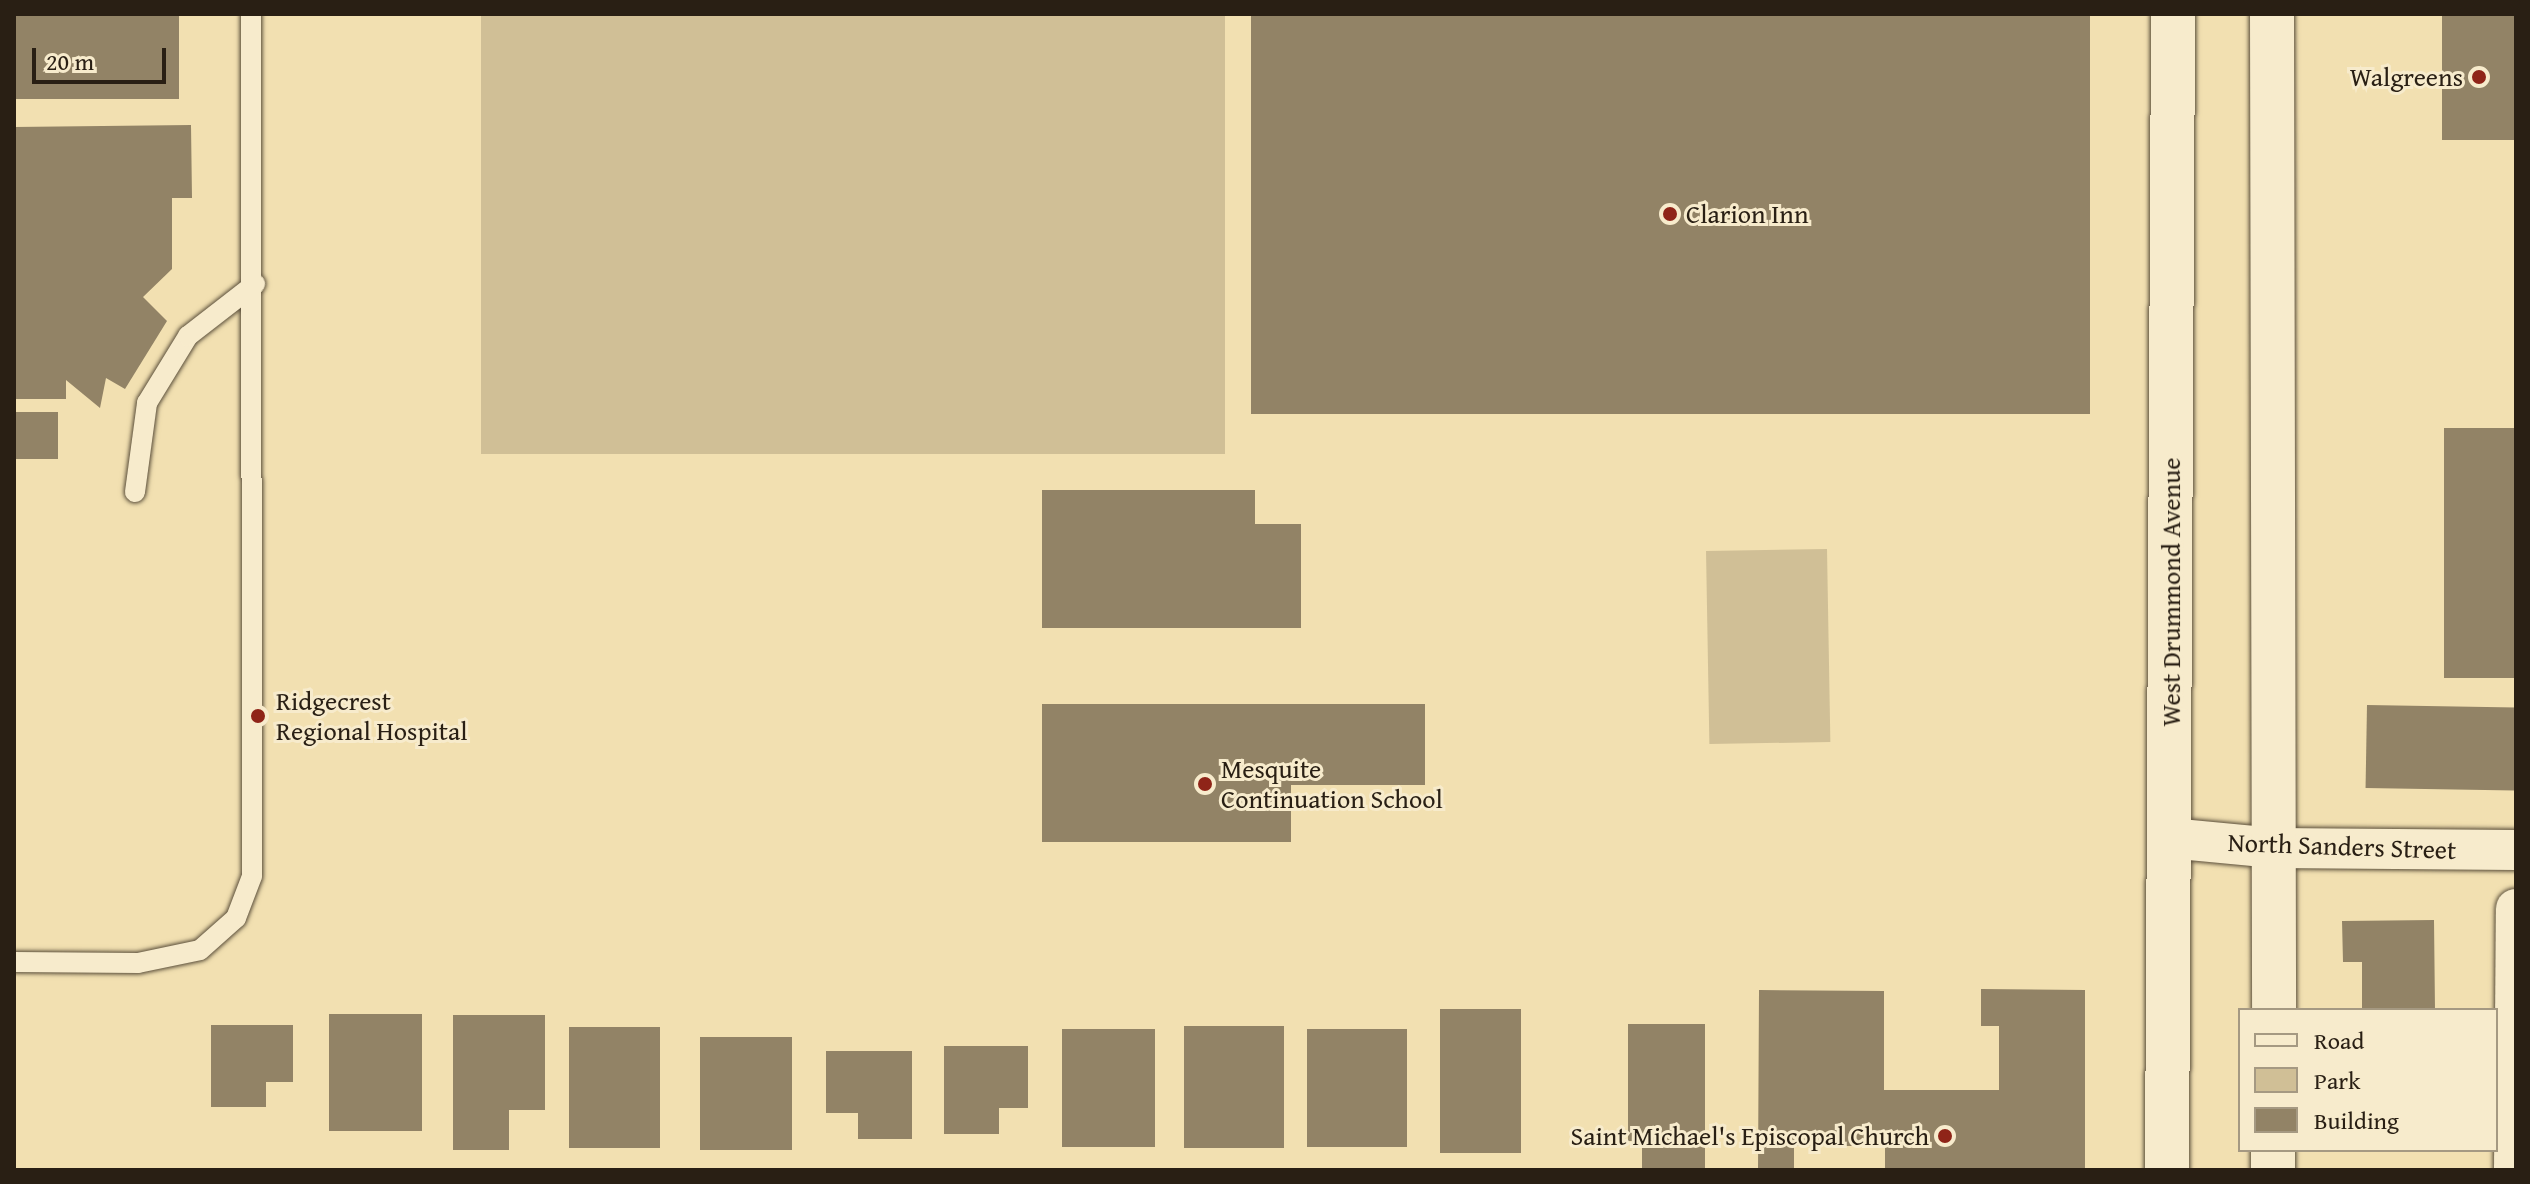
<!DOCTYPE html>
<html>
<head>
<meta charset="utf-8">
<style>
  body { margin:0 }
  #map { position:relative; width:2530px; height:1184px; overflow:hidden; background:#f2e0b1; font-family:"Gentium Book Plus",serif }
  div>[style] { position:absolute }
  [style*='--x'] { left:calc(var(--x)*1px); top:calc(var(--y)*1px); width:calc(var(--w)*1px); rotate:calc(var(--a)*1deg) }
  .green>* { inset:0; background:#d0bf96; transform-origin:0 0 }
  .building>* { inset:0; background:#928366; transform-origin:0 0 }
  .roads { filter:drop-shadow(0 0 2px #5b4f3b) drop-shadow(0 0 2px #5b4f3b) }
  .lane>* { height:20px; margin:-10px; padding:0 10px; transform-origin:10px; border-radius:10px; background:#f7ebcc }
  .street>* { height:40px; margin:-20px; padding:0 20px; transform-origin:20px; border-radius:20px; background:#f7ebcc }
  .secondary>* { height:44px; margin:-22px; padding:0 22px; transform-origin:22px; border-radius:22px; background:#f7ebcc }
  .dots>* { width:22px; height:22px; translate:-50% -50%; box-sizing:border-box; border:4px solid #f7ebcc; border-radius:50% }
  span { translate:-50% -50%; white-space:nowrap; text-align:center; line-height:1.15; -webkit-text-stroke:6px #f7ebcc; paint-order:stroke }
  .poi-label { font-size:26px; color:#291f14 }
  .right { translate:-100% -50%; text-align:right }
  .left { translate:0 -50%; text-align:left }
  .street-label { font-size:26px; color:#291f14 }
  .frame { position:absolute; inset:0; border:16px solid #291f14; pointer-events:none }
  .legend { position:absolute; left:2238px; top:1008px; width:260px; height:144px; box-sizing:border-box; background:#f7ebcc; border:2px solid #a59982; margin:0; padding:10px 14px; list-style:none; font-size:24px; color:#291f14 }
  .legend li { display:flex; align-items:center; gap:16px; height:40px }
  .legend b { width:40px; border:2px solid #a59982 }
  .scale { position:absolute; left:32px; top:48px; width:134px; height:36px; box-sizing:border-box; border:4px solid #291f14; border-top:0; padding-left:10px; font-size:24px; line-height:28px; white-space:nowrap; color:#291f14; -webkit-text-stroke:6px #f7ebcc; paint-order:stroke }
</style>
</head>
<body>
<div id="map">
  <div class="green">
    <div style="left:481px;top:14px;width:744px;height:440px"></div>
    <div style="left:1827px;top:549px;width:193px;height:121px;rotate:89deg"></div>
  </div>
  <div class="building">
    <div style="left:14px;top:14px;width:165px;height:85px"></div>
    <div style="left:1251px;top:14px;width:839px;height:400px"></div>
    <div style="left:2442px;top:14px;width:74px;height:126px"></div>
    <div style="clip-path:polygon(191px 125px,192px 198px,172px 198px,172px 269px,143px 297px,167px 321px,125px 389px,106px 378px,100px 408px,66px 380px,66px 399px,14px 399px,14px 127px)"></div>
    <div style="left:14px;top:412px;width:44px;height:47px"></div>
    <div style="left:2444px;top:428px;width:72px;height:250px"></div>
    <div style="clip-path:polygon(1042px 490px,1255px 490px,1255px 524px,1301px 524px,1301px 628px,1042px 628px)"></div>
    <div style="clip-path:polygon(1042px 704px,1425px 704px,1425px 785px,1291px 785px,1291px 842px,1042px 842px)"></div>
    <div style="left:2367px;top:705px;width:149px;height:83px;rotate:1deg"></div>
    <div style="clip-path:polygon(2434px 920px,2435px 1010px,2362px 1010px,2362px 962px,2343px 962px,2342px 921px)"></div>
    <div style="clip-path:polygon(1981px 989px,2085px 990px,2085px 1170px,1885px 1170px,1885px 1146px,1794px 1146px,1794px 1170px,1758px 1170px,1759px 990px,1884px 991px,1884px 1090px,1999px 1090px,1999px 1026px,1981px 1026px)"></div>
    <div style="left:1440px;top:1009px;width:81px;height:144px"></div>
    <div style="left:329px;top:1014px;width:93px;height:117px"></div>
    <div style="clip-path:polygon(453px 1015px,545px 1015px,545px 1110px,509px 1110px,509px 1150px,453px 1150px)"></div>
    <div style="clip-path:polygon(1628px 1024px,1705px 1024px,1705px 1170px,1642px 1170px,1642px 1141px,1628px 1141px)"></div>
    <div style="clip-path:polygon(211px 1025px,293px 1025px,293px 1082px,266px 1082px,266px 1107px,211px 1107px)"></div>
    <div style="left:1284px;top:1026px;width:122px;height:100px;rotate:90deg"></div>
    <div style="left:569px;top:1027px;width:91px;height:121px"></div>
    <div style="left:1062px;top:1029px;width:93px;height:118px"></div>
    <div style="left:1307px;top:1029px;width:100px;height:118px"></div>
    <div style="left:700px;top:1037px;width:92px;height:113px"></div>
    <div style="clip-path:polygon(944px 1046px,1028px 1046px,1028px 1108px,999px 1108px,999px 1134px,944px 1134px)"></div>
    <div style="clip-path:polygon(826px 1051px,912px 1051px,912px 1139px,858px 1139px,858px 1113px,826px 1113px)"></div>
  </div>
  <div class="roads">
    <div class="lane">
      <div style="--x:135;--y:492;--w:90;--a:-82.3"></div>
      <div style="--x:147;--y:403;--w:79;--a:-58.5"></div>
      <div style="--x:188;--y:336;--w:85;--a:-37.8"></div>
      <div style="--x:14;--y:962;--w:124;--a:0.5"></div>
      <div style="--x:138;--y:963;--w:63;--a:-11.8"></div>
      <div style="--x:200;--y:950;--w:48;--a:-41.6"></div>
      <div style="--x:236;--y:918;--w:45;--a:-69.1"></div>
      <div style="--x:252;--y:876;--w:862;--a:-90.07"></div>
    </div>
    <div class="street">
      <div style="--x:2169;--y:838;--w:106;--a:5.4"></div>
      <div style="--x:2275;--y:848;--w:241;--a:0.5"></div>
      <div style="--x:2514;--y:1170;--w:261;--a:-89.6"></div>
    </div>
    <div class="secondary">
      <div style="--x:2272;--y:14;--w:996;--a:89.88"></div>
      <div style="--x:2167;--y:1170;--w:1156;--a:-89.7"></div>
      <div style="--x:2273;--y:1170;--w:20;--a:-90"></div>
    </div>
  </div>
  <div class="dots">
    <div style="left:2479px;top:77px;background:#8f2418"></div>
    <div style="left:1670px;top:214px;background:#8f2418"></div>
    <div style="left:258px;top:716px;background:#8f2418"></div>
    <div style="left:1205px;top:784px;background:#8f2418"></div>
    <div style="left:1945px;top:1136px;background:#8f2418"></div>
  </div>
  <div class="poi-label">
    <span class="right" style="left:2463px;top:77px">Walgreens</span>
    <span class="left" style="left:1686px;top:214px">Clarion Inn</span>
    <span class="left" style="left:276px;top:716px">Ridgecrest<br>Regional Hospital</span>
    <span class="left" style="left:1221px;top:784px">Mesquite<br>Continuation School</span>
    <span class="right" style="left:1929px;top:1136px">Saint Michael's Episcopal Church</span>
  </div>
  <div class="street-label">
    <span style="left:2171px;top:592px;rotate:-90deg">West Drummond Avenue</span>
    <span style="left:2342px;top:846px;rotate:2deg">North Sanders Street</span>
  </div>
  <div class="frame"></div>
  <ul class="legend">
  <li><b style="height:10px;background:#f7ebcc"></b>Road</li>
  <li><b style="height:22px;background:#d0bf96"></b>Park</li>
  <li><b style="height:22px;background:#928366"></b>Building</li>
  </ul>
  <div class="scale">20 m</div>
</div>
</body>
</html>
